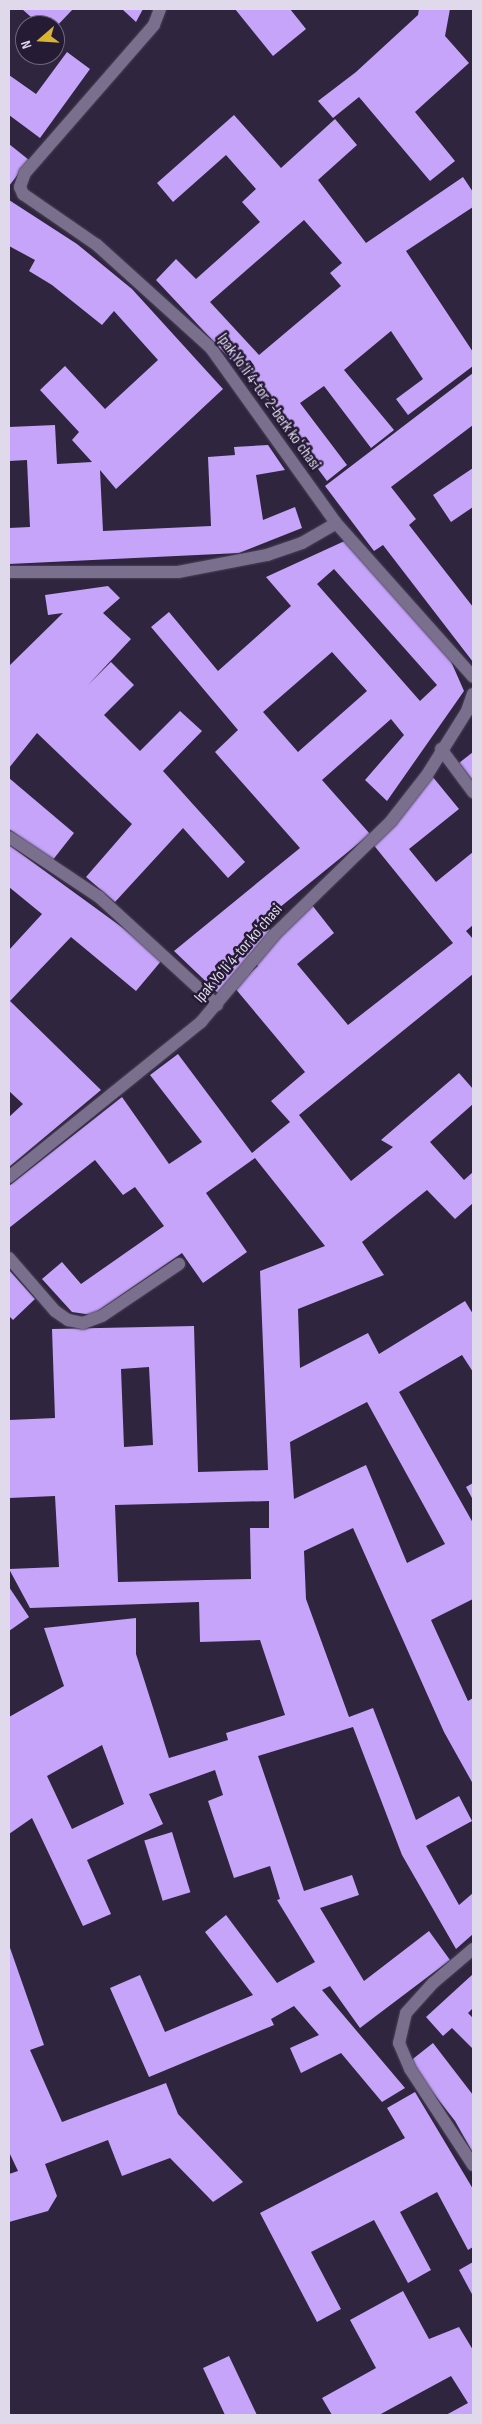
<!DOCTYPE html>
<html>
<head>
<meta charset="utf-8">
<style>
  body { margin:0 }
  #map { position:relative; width:482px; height:2424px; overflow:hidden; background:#2f253f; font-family:"Sofia Sans Condensed",sans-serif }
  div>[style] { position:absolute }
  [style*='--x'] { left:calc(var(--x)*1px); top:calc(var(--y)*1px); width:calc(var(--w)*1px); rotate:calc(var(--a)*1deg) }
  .building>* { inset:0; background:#c5a4f9; transform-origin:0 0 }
  .roads { filter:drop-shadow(0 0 1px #4b4258) drop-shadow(0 0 1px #4b4258) }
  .minor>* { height:12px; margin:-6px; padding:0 6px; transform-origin:6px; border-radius:6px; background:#7a6f8d }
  span { translate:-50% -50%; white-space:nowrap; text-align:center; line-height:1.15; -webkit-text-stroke:5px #251b34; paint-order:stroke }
  .street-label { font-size:16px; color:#dfd9eb }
  .frame { position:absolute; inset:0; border:10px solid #dfd9eb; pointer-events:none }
  .north { position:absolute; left:15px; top:15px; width:50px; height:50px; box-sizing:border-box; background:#251b34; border:1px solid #6f677d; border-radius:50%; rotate:251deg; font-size:14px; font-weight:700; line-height:20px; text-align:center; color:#dfd9eb }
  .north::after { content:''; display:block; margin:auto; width:18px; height:22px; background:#d9b334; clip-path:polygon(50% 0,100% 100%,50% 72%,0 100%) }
</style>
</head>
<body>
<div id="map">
  <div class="building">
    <div style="clip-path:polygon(22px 9px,73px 9px,55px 28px,55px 25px,40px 25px)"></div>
    <div style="clip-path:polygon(122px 9px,143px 9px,136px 22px)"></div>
    <div style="clip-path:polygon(235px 9px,290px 9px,306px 29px,273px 56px)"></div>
    <div style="clip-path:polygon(419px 9px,450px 9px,445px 36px,469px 63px,415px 112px,455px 161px,430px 181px,359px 97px,333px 118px,318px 101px,356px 72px,418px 15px)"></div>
    <div style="clip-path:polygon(67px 52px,90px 69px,40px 138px,9px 115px,9px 75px,36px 94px)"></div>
    <div style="clip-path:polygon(evenodd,234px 115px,281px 168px,335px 119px,357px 145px,318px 180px,366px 243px,463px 177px,473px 192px,473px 207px,406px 251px,473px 352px,473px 366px,408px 415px,396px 399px,423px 379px,391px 331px,344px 370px,394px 430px,371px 448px,324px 386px,300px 403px,347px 465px,327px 481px,261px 392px,156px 280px,176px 259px,196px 279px,260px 222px,242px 202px,256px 189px,226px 155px,173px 202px,157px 183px,234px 115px,304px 220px,342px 263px,330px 273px,341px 286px,259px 355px,210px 302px,304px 220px)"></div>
    <div style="clip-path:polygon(9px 144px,29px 160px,9px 186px)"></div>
    <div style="clip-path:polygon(9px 200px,77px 244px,132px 289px,223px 389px,116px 489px,100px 470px,103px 531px,211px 526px,208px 457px,235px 455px,234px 447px,268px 445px,285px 470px,256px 475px,263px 520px,295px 507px,302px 528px,239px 553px,9px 564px,9px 528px,30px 527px,27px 460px,9px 461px,9px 427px,55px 425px,57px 464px,92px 462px,72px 440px,79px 432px,40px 390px,65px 366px,105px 409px,158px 360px,114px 311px,102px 325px,52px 285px,29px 271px,35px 260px,9px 246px)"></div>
    <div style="clip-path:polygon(473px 373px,473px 425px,391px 487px,416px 519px,409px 525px,473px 607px,473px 662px,383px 545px,374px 551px,325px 486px)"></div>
    <div style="clip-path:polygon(473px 468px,473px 507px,451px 522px,433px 495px)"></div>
    <div style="clip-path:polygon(evenodd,349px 539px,446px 650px,464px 691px,387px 801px,365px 780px,404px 735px,391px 719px,322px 780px,370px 834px,263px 921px,273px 934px,218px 993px,174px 951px,300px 848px,215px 752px,238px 730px,151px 627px,169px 612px,218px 671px,291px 606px,266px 577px,349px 539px,334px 569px,437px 685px,420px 701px,317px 584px,334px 569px,349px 539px,332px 652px,367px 691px,298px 752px,263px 712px,332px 652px)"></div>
    <div style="clip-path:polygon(108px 586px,120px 598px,103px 613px,131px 639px,88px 685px,111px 662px,134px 685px,104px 715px,140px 751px,180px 711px,202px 731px,163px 771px,245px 862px,228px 878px,183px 828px,115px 902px,86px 877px,132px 824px,37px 733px,9px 768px,9px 666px,63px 613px,48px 615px,45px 595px)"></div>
    <div style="clip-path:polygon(473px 752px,473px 781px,459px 763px)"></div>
    <div style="clip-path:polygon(evenodd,432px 776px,459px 809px,409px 849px,436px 882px,473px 852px,473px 925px,466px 931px,473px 939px,473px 974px,299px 1115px,351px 1181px,393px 1147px,381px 1140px,459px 1073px,473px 1089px,473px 1104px,430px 1142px,464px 1180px,473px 1172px,473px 1203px,455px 1219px,427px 1190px,362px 1242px,384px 1275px,298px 1309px,300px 1368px,368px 1333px,379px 1354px,465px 1301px,473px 1314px,473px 1372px,462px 1355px,399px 1392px,473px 1523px,473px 1599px,431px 1620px,468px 1701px,473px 1698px,473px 1784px,444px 1732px,353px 1528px,304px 1551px,306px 1599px,349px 1717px,373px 1708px,416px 1820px,459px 1796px,472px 1821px,426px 1846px,459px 1905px,473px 1893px,473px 1934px,456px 1949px,402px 1855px,353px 1727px,258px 1756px,304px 1891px,352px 1875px,359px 1895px,320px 1908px,364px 1981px,429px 1931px,450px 1960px,360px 2028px,330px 1986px,322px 1990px,405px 2088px,382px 2102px,341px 2053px,301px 2073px,290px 2048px,319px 2035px,294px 2006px,271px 2019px,274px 2025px,149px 2077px,110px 1988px,140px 1975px,165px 2032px,253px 1995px,205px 1932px,226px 1915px,277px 1983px,315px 1962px,277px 1900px,280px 1899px,270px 1866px,234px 1878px,208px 1801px,223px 1795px,215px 1770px,149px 1794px,163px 1824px,87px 1860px,111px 1914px,83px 1926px,32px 1818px,9px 1834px,9px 1717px,64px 1686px,44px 1628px,136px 1618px,136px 1654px,169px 1758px,228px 1740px,226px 1733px,285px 1715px,260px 1640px,200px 1642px,199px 1602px,30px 1608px,9px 1569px,59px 1567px,55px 1496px,9px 1498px,9px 1420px,55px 1418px,52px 1329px,194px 1326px,198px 1472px,268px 1470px,260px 1271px,325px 1246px,255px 1158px,206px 1193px,247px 1252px,203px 1283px,182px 1253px,92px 1315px,72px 1312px,42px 1279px,62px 1262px,81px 1284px,164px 1226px,135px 1187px,123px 1195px,95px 1160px,9px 1228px,9px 1186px,122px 1097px,169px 1164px,202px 1142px,150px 1075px,178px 1054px,252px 1153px,290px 1122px,271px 1101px,305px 1072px,234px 987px,258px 966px,255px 962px,312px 905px,334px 933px,297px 964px,348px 1025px,453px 943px,372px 843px,432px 776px,149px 1367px,153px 1445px,124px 1447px,121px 1369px,149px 1367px,432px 776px,367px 1402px,445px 1544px,407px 1563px,366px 1465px,294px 1499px,290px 1442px,367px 1402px,432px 776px,269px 1501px,269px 1528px,250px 1528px,251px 1579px,118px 1582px,115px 1505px,269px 1501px,432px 776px,102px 1745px,124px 1804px,72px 1829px,47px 1776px,102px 1745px)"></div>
    <div style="clip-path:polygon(9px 778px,74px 833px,52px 861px,9px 829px)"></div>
    <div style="clip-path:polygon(9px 845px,123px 928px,162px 960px,136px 991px,71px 937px,10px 1001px,101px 1090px,9px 1167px,9px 1117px,23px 1104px,9px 1091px,9px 950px,42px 914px,9px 887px)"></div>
    <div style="clip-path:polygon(9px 1270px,35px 1299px,13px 1320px,9px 1316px)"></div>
    <div style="clip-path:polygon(473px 1483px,473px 1500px,466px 1487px)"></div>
    <div style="clip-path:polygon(9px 1587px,29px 1617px,9px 1631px)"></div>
    <div style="left:172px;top:1832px;width:63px;height:29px;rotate:73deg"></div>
    <div style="clip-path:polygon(9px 1945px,44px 2045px,30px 2050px,62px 2122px,166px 2083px,178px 2114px,243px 2182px,213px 2202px,170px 2158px,122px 2176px,108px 2140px,45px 2164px,57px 2196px,48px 2211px,9px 2222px,9px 2174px,18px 2171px,9px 2152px)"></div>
    <div style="clip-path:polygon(473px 1974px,473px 2008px,468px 2013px,473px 2018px,473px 2049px,452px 2028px,443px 2036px,426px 2017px)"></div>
    <div style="clip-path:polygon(433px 2043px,473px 2095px,473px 2153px,455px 2121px,409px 2062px)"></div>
    <div style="clip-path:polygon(415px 2092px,473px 2189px,473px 2247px,468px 2250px,437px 2192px,400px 2212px,431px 2270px,408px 2283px,374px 2220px,311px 2252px,341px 2309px,317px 2322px,260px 2213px,405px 2138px,387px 2108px)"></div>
    <div style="clip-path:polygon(473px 2262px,473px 2296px,459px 2270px)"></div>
    <div style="clip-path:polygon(403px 2291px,429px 2339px,459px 2327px,473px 2350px,473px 2415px,446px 2415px,468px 2403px,451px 2376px,379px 2415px,332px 2415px,322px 2398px,376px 2368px,350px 2320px)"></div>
    <div style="clip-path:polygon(229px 2356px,257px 2415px,225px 2415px,203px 2368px)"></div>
  </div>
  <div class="roads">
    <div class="minor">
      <div style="--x:160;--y:9;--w:17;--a:111"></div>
      <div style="--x:154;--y:25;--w:196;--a:131.1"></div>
      <div style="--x:25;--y:173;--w:15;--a:110"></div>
      <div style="--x:20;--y:187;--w:8;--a:67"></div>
      <div style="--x:23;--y:194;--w:90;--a:34.6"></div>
      <div style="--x:97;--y:245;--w:152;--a:42.1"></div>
      <div style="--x:210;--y:347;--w:216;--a:54.4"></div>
      <div style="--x:336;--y:523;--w:206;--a:48.3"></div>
      <div style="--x:9;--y:572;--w:169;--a:0"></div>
      <div style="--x:178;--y:572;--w:91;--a:-10.8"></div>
      <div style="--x:267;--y:555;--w:37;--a:-19"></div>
      <div style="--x:302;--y:543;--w:39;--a:-30"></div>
      <div style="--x:441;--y:749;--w:54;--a:53.3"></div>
      <div style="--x:9;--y:837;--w:108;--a:33.7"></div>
      <div style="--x:99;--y:897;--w:160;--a:42.5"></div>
      <div style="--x:9;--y:1177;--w:247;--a:-38.9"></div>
      <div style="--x:201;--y:1022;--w:116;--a:-49.9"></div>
      <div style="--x:276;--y:933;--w:161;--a:-44.2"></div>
      <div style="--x:391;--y:821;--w:58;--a:-52"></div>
      <div style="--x:427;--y:775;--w:75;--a:-58"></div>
      <div style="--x:467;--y:711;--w:18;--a:-71"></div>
      <div style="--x:9;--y:1258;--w:70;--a:49"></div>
      <div style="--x:55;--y:1311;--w:16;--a:35"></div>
      <div style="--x:68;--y:1320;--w:15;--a:11"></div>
      <div style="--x:83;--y:1323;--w:20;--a:-20"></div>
      <div style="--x:102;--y:1316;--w:93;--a:-34"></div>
      <div style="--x:473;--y:1949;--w:52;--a:139.6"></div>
      <div style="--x:433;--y:1983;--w:40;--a:132"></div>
      <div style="--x:406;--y:2013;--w:31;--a:103"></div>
      <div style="--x:399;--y:2043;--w:28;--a:67"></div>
      <div style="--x:410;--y:2069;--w:115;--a:56.7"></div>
    </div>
  </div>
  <div class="street-label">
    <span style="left:268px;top:402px;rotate:54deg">Ipak Yoʻli 4-tor 2-berk koʻchasi</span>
    <span style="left:239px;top:954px;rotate:-49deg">Ipak Yoʻli 4-tor koʻchasi</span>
  </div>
  <div class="frame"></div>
  <div class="north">N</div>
</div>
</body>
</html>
